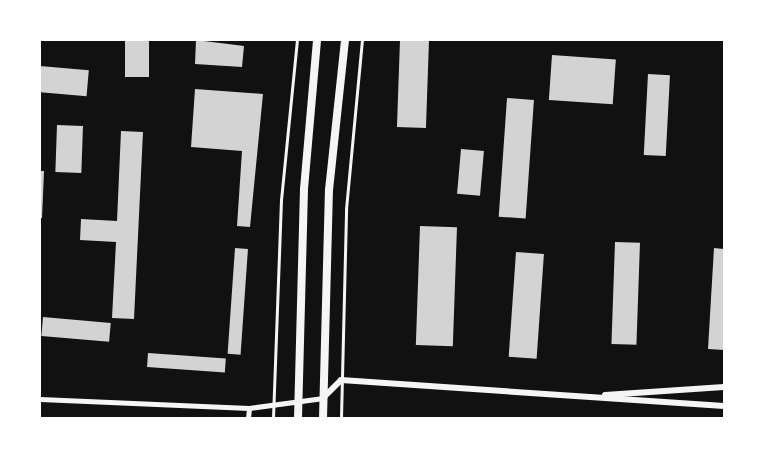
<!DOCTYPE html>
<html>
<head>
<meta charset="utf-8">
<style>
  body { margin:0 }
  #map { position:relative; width:764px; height:458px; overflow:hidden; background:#111; font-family:Rubik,sans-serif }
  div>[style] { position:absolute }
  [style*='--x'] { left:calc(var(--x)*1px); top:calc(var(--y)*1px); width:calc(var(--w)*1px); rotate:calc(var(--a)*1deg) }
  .building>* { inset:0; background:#d3d3d3; transform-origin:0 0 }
  .service>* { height:2.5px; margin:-1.25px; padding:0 1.25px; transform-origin:1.25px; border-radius:1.25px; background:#f5f5f5 }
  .minor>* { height:5px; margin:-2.5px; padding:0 2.5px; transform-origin:2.5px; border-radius:2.5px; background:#f5f5f5 }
  .tertiary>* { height:6px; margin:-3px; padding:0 3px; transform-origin:3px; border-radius:3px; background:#f5f5f5 }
  .primary>* { height:8px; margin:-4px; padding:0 4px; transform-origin:4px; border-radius:4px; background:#f5f5f5 }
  span { translate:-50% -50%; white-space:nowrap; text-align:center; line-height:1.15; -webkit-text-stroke:4.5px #fff; paint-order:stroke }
  .frame { position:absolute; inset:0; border:41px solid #fff; pointer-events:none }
</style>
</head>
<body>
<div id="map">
  <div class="building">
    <div style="left:125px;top:40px;width:24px;height:37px"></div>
    <div style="clip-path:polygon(196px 40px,244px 46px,242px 67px,195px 64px)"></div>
    <div style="left:400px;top:40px;width:29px;height:87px;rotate:2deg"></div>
    <div style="left:552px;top:55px;width:64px;height:45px;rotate:4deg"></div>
    <div style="left:40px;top:66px;width:49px;height:26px;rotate:5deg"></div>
    <div style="left:648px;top:74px;width:22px;height:81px;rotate:3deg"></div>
    <div style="clip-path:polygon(195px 89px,263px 94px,250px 227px,237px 226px,242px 151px,191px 147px)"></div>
    <div style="left:507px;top:98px;width:27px;height:119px;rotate:4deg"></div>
    <div style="left:57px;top:125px;width:26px;height:47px;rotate:2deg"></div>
    <div style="clip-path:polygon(121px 131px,143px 132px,134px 319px,112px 318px,116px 242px,80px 240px,81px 219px,117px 221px)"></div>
    <div style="left:461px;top:149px;width:23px;height:45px;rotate:5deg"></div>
    <div style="clip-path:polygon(40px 171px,44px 171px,42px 218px,40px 218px)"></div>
    <div style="left:420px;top:226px;width:37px;height:119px;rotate:2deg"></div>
    <div style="left:615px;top:242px;width:25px;height:102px;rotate:2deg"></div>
    <div style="left:235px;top:248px;width:13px;height:106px;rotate:4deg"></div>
    <div style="clip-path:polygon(714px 248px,724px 249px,724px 350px,708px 349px)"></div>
    <div style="left:516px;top:252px;width:28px;height:105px;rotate:4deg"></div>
    <div style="left:43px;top:317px;width:68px;height:19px;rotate:5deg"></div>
    <div style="left:148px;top:353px;width:78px;height:14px;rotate:4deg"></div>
  </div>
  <div class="service">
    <div style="--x:273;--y:418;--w:218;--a:-87.9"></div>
    <div style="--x:281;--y:200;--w:161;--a:-84.3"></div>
    <div style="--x:341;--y:418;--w:209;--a:-88.6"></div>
    <div style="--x:346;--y:209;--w:170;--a:-84.6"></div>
  </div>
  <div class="minor">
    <div style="--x:40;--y:399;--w:209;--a:2.5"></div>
    <div style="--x:248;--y:418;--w:10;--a:-84"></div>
    <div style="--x:249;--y:408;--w:75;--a:-7.7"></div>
  </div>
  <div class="tertiary">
    <div style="--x:605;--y:395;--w:119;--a:-3.8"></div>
    <div style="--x:323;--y:398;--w:25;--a:-45"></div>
    <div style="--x:341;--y:380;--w:384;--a:3.9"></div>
  </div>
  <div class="primary">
    <div style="--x:298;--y:418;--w:229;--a:-88.5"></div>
    <div style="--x:304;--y:189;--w:150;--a:-85"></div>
    <div style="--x:323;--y:418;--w:228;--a:-88.5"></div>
    <div style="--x:329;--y:190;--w:151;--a:-83.9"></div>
  </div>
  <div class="frame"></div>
</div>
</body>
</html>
